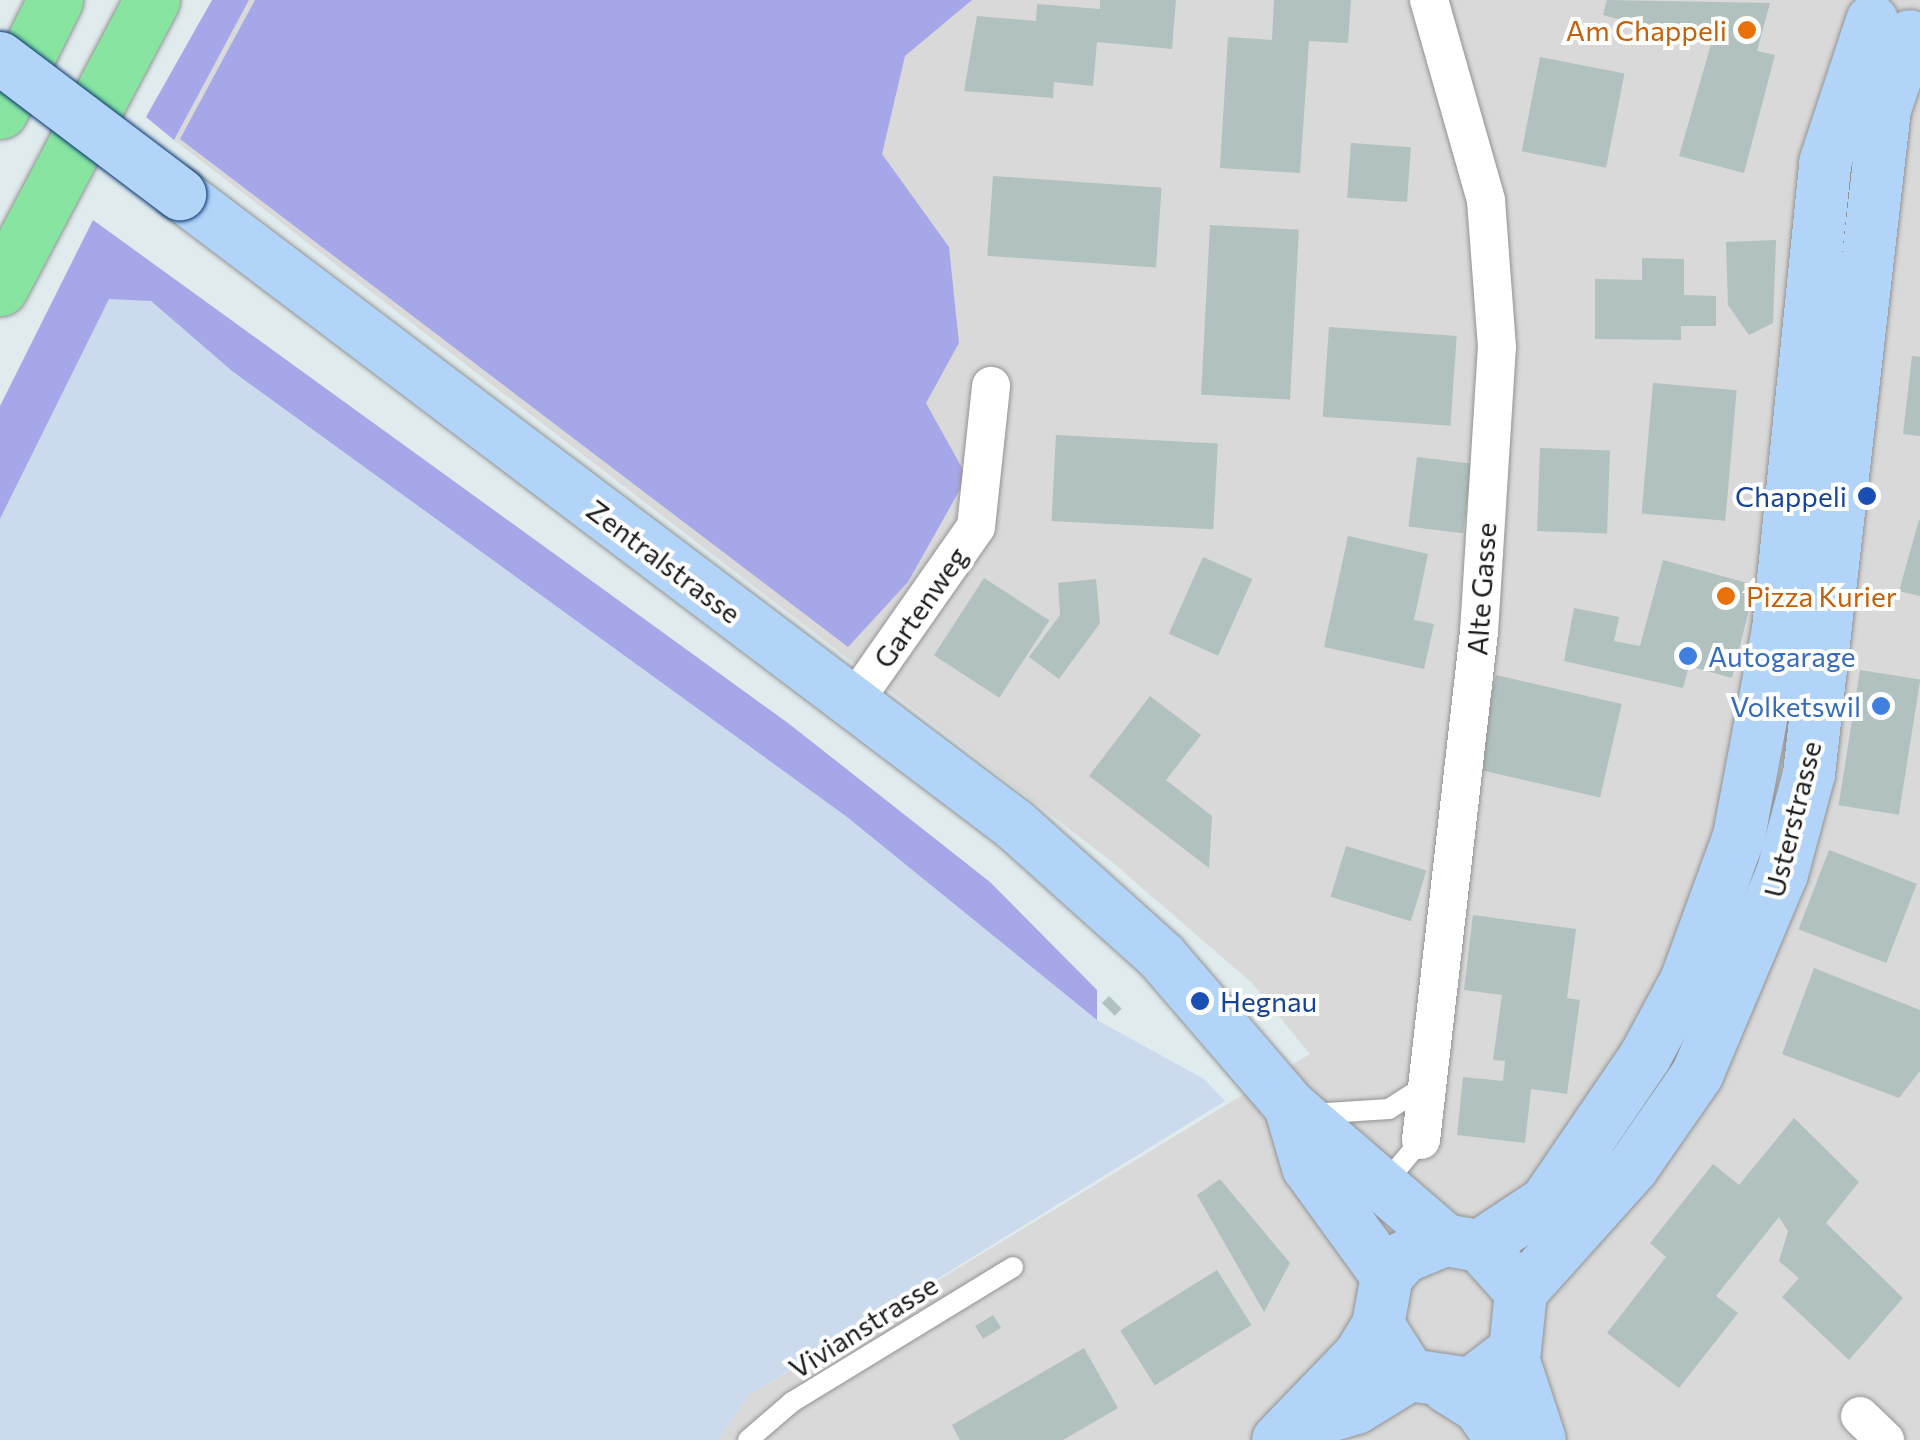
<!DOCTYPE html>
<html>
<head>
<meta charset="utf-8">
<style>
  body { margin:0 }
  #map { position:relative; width:1920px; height:1440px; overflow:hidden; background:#e0ebed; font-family:Commissioner,sans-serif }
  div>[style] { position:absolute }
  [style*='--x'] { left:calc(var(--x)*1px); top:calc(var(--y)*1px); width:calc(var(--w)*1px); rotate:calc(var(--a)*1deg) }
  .residential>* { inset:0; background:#d8d9d8 }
  .farmland>* { inset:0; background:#cbdaec }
  .grass>* { inset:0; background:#a5a7e8 }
  .building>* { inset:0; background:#b0c1bf; transform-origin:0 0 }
  .roads { filter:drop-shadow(0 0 2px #929292) drop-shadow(0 0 2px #929292) }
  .lane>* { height:20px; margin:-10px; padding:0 10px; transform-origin:10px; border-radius:10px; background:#fff }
  .street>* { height:38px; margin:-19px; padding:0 19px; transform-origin:19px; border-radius:19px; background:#fff }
  .secondary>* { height:52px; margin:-26px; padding:0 26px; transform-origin:26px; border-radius:26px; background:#b2d4f9 }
  .highway>* { height:55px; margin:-27.5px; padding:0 27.5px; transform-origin:27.5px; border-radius:27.5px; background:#87e5a1 }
  .bridges { filter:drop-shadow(0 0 2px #05326f) drop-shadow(0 0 2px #05326f) }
  .secondary-bridge>* { height:52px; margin:-26px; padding:0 26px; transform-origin:26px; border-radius:26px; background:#b2d4f9 }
  .dots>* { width:28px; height:28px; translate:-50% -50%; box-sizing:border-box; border:5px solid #fff; border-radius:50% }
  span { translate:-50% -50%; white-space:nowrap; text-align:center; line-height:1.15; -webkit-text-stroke:8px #fff; paint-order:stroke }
  .food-label { font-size:28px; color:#c56008 }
  .right { translate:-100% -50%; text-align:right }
  .left { translate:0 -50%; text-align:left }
  .transit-label { font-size:28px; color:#164399 }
  .street-label { font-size:28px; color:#1b1b1b }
  .shop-label { font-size:28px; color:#366cbe }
</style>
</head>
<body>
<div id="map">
  <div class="residential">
    <div style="clip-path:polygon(249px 0,1920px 0,1920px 1440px,718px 1440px,748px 1396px,1310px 1054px,1251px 982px,1112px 862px,174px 140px)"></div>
  </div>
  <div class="farmland">
    <div style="clip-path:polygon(109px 298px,151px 301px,232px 371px,847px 817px,1097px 1020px,1204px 1079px,1225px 1101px,748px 1396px,718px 1440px,0 1440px,0 519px)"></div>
  </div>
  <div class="grass">
    <div style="clip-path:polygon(212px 0,249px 0,174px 140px,146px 117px)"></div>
    <div style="clip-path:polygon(255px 0,972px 0,905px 56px,882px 154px,949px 247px,959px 343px,926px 403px,967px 477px,908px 582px,848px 647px,180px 139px)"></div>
    <div style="clip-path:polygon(93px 220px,788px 723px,990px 882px,1097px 990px,1097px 1020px,847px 817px,232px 371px,151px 301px,109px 299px,0 519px,0 406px)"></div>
  </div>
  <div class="building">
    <div style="clip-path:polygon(1100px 0,1176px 0,1172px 49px,1097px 42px,1093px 86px,1054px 82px,1053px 98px,964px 91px,977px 16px,1036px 21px,1037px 4px,1100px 9px)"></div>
    <div style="clip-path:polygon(1274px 0,1351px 0,1348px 43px,1309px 41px,1300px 173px,1220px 168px,1228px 37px,1272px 40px)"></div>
    <div style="clip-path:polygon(1607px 0,1770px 3px,1757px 51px,1775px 55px,1744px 173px,1679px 156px,1711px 44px,1603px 15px)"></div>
    <div style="left:1540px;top:57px;width:86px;height:96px;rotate:11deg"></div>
    <div style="left:1351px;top:143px;width:60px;height:55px;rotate:4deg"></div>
    <div style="left:993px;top:176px;width:169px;height:80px;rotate:4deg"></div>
    <div style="left:1210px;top:225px;width:89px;height:170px;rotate:3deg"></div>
    <div style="clip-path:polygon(1776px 240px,1773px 323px,1749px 335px,1728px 305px,1726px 242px)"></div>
    <div style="clip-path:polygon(1642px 258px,1684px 259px,1684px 295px,1716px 296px,1716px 326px,1681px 326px,1681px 340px,1595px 339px,1595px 279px,1642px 280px)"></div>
    <div style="left:1329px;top:327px;width:128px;height:90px;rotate:4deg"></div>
    <div style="clip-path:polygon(1912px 356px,1920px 357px,1920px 436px,1903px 434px)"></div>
    <div style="left:1653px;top:383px;width:84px;height:131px;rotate:5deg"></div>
    <div style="left:1056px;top:435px;width:162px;height:86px;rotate:3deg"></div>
    <div style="left:1540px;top:448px;width:70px;height:83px;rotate:2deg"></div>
    <div style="left:1417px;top:457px;width:55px;height:70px;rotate:7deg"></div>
    <div style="clip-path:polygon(1919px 520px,1920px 520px,1920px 596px,1899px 591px)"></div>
    <div style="clip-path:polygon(1348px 536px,1428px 554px,1414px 620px,1434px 624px,1424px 669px,1324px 647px)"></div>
    <div style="left:1203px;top:557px;width:54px;height:84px;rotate:24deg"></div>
    <div style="clip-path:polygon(1663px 560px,1755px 585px,1732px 678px,1689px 666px,1683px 688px,1564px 661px,1574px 608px,1619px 617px,1614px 641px,1640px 646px)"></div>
    <div style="left:984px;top:578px;width:78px;height:92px;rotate:33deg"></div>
    <div style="clip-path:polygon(1096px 579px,1100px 623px,1059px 679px,1029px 657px,1060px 615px,1058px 583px)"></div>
    <div style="left:1860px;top:670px;width:61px;height:137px;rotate:9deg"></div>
    <div style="left:1496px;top:675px;width:129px;height:96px;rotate:13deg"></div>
    <div style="clip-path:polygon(1150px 696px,1201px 735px,1166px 780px,1212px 816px,1209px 868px,1089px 776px)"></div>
    <div style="left:1346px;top:846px;width:84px;height:53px;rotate:17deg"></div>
    <div style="left:1829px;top:850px;width:94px;height:85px;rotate:21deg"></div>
    <div style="clip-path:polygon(1473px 915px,1576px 929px,1567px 998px,1580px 1000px,1567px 1094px,1531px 1089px,1525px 1143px,1457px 1135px,1463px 1077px,1503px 1081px,1505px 1061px,1493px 1060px,1502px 995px,1464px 990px)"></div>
    <div style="clip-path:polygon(1814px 968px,1920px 1010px,1920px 1071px,1899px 1098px,1782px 1054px)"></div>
    <div style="left:1109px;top:996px;width:18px;height:10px;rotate:45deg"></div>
    <div style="clip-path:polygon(1794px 1118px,1859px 1182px,1826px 1223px,1903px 1298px,1849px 1360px,1782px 1297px,1799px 1278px,1779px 1261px,1788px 1231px,1779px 1217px,1716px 1296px,1738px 1313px,1679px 1388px,1607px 1333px,1666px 1257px,1650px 1243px,1713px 1164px,1739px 1185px)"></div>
    <div style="clip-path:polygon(1220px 1179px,1290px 1263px,1264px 1312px,1197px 1195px)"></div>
    <div style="left:1217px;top:1270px;width:65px;height:114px;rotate:58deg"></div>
    <div style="left:993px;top:1315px;width:15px;height:21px;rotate:58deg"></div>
    <div style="clip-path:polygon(1084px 1348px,1118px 1408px,1063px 1440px,960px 1440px,952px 1425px)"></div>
  </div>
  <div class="roads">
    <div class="lane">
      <div style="--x:1312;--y:1114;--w:77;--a:-3.7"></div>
      <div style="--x:1389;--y:1109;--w:44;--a:-33"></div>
      <div style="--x:1393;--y:1174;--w:44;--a:-50.5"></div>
      <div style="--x:748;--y:1440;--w:58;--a:-40.8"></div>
      <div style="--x:792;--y:1402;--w:259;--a:-31.4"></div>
    </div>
    <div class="street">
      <div style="--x:852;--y:704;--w:216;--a:-55"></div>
      <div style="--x:976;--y:527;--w:142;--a:-83.9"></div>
      <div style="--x:1421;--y:1140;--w:511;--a:-83.49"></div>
      <div style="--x:1479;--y:632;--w:286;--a:-86.4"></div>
      <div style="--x:1497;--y:347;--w:147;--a:-94.3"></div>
      <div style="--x:1486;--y:200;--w:208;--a:-105.9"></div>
      <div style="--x:1860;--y:1416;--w:35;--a:44"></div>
    </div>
    <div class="secondary">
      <div style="--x:180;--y:194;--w:1045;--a:37.07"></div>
      <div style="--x:1014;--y:824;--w:198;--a:41.9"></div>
      <div style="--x:1161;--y:956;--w:198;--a:49.3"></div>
      <div style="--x:1290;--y:1106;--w:205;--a:40.8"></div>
      <div style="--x:1290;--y:1106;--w:64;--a:73.6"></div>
      <div style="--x:1308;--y:1167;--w:135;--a:54.1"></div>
      <div style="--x:1480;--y:1246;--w:79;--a:-33.7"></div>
      <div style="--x:1546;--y:1202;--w:176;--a:-55.7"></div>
      <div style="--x:1645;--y:1057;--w:86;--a:-61.7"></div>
      <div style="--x:1686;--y:981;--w:154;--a:-69.9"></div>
      <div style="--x:1739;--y:836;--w:211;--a:-79.3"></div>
      <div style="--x:1778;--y:629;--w:468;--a:-84.2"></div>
      <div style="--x:1825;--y:163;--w:150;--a:-71.7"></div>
      <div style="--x:1521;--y:1292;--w:168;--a:-48.1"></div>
      <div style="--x:1633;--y:1167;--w:112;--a:-55.2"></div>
      <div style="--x:1697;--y:1075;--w:218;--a:-67.1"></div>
      <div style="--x:1782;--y:874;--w:104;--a:-74.9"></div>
      <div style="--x:1809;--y:774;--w:669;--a:-83.48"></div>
      <div style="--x:1885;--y:109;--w:77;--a:-71.1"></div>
      <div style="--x:1512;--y:1355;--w:89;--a:71.8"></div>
      <div style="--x:1447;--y:1387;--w:38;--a:32"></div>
      <div style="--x:1479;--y:1407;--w:40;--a:55.1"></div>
      <div style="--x:1296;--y:1426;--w:63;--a:-16.7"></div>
      <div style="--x:1356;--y:1408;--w:63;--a:-31.4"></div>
      <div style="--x:1278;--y:1440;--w:118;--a:-46"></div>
      <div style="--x:1360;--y:1355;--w:35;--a:-59"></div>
      <div style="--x:1378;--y:1325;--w:50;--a:-79.6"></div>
      <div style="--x:1387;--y:1276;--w:25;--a:-48"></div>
      <div style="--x:1404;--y:1257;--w:44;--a:-22.5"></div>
      <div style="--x:1445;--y:1240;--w:36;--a:10"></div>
      <div style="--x:1480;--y:1246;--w:62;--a:48.3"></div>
      <div style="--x:1521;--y:1292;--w:58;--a:95.9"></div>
      <div style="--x:1515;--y:1350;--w:56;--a:142.3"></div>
      <div style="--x:1471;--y:1384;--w:62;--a:-171.6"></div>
      <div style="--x:1410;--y:1375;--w:59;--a:-122.6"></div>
    </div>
    <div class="highway">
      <div style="--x:0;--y:111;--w:124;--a:-63.6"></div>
      <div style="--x:0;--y:288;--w:326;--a:-62.2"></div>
    </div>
  </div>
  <div class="bridges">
    <div class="secondary-bridge">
      <div style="--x:0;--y:58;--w:226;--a:37.1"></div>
    </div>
  </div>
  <div class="dots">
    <div style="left:1747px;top:30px;background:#e8710a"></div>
    <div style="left:1867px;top:496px;background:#1a4fb4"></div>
    <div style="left:1726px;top:596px;background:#e8710a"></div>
    <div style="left:1688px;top:656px;background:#3f7fe0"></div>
    <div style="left:1881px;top:706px;background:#3f7fe0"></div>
    <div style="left:1200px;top:1001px;background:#1a4fb4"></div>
  </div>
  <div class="food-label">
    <span class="right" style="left:1727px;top:30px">Am Chappeli</span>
    <span class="left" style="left:1746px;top:596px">Pizza Kurier</span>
  </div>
  <div class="transit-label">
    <span class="right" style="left:1847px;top:496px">Chappeli</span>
    <span class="left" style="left:1220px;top:1001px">Hegnau</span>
  </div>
  <div class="street-label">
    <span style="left:664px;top:561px;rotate:37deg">Zentralstrasse</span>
    <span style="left:1481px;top:589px;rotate:-86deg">Alte Gasse</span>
    <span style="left:920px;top:607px;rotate:-55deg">Gartenweg</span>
    <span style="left:1792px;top:819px;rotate:-76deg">Usterstrasse</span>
    <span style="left:863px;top:1326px;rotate:-32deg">Vivianstrasse</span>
  </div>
  <div class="shop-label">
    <span class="left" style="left:1708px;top:656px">Autogarage</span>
    <span class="right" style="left:1861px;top:706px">Volketswil</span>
  </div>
</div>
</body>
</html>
